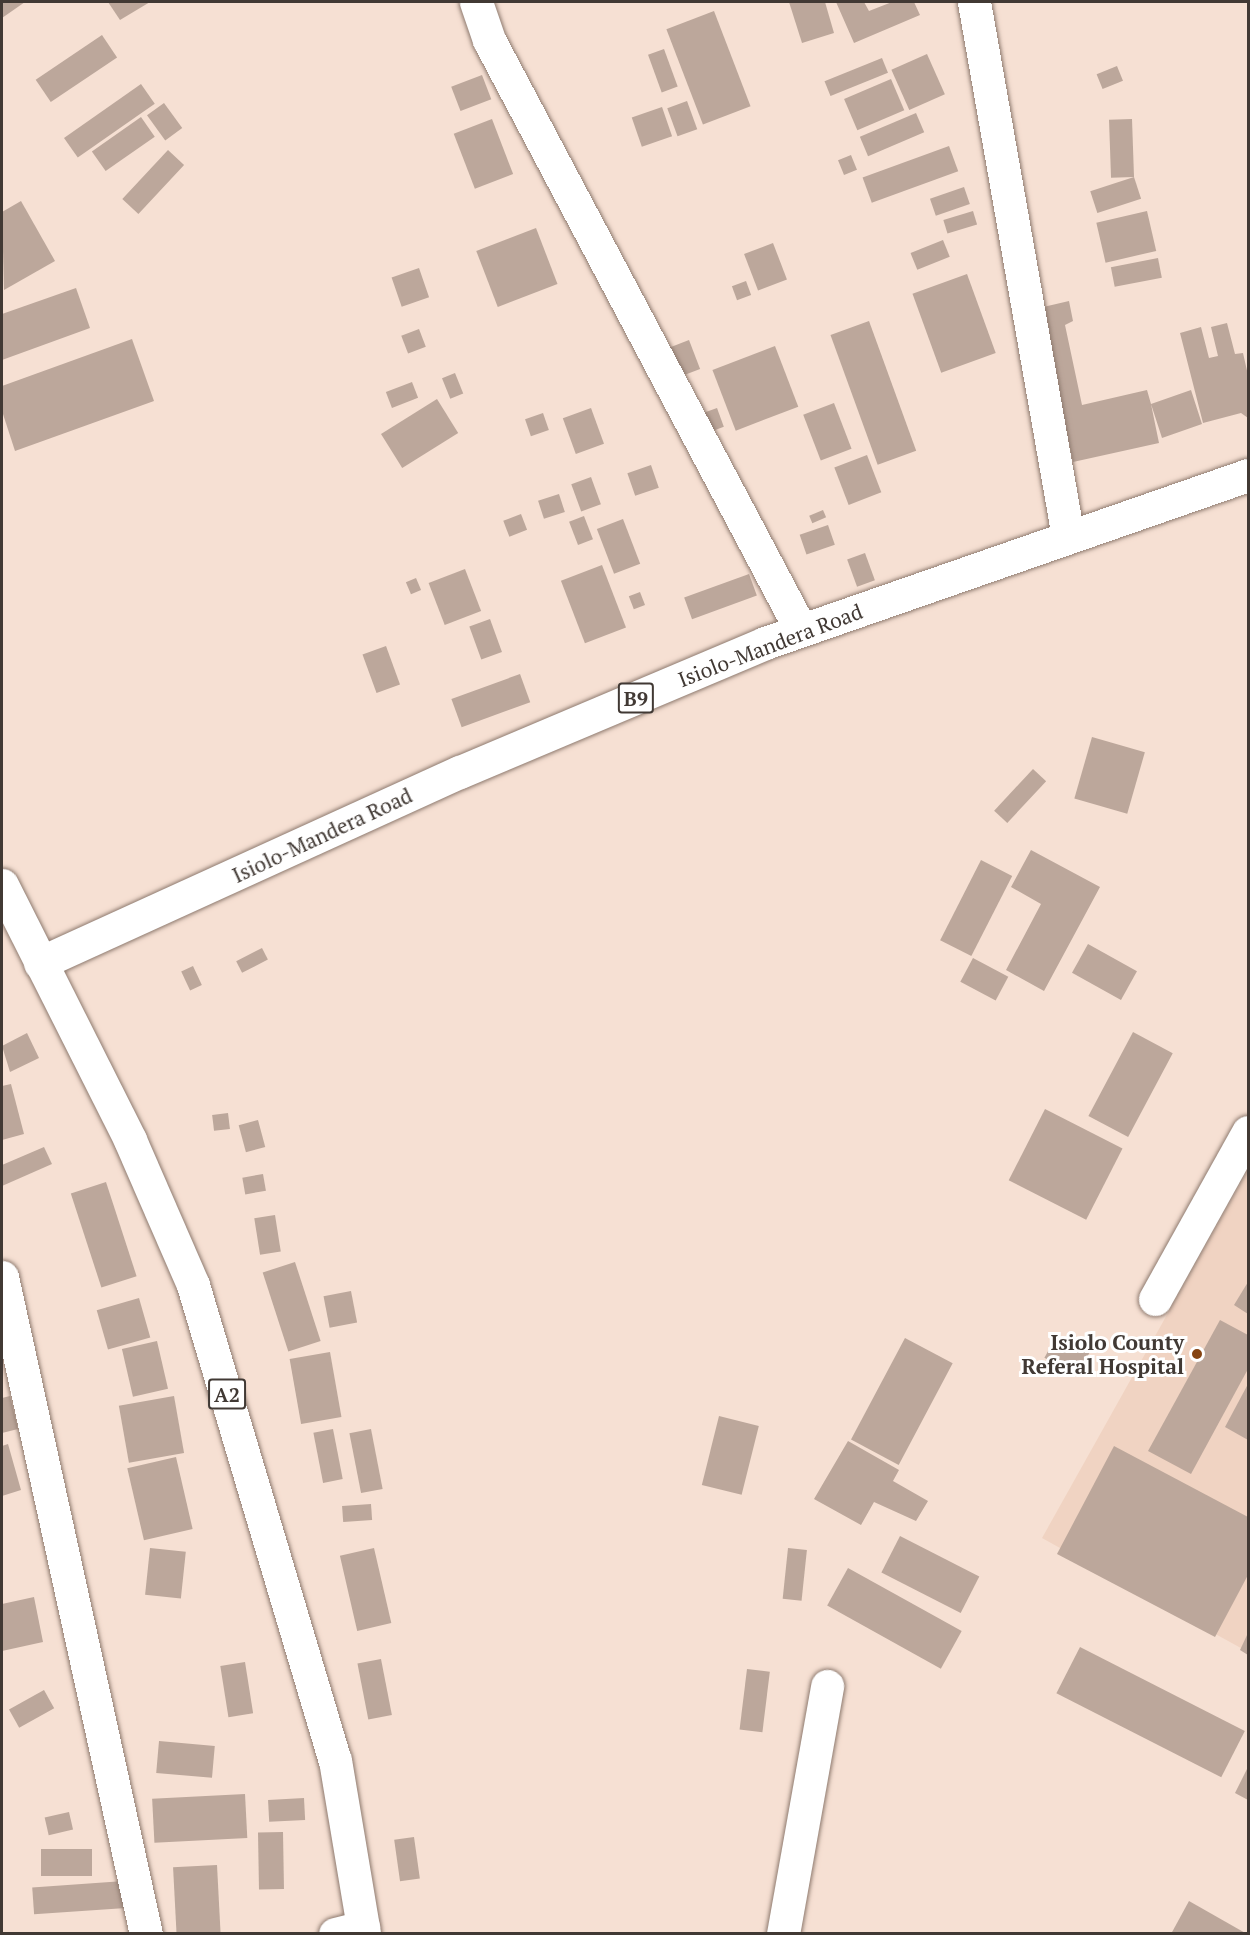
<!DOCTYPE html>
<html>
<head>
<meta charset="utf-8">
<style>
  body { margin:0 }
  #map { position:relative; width:1250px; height:1935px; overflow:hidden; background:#f6e0d3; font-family:"PT Serif",serif }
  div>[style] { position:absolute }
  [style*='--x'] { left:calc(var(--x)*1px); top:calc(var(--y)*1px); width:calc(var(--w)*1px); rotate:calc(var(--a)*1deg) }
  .built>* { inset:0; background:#f0d3c2 }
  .building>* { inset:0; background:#bca79b; transform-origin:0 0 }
  .roads { filter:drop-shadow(0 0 2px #8e7a6f) drop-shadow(0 0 2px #8e7a6f) }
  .minor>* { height:33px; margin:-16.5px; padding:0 16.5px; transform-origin:16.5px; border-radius:16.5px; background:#fff }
  .highway>* { height:33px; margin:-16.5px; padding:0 16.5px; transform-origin:16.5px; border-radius:16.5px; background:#fff }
  .dots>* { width:16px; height:16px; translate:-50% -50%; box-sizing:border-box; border:3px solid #fff; border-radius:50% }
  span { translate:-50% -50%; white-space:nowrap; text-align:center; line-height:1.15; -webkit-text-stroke:6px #fff; paint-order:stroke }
  .shield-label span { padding:2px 4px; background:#fff; border:2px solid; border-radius:4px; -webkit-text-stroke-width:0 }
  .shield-label { font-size:20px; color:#413934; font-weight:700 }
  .street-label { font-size:21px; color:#413934 }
  .poi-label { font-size:21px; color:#413934; font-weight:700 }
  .right { translate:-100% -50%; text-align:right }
  .frame { position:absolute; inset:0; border:3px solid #413934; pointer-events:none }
</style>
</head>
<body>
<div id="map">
  <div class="built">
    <div style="clip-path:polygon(1248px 1170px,1248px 1652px,1042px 1538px)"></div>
  </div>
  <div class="building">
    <div style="clip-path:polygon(2px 2px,25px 2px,2px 18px)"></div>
    <div style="clip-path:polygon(108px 2px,150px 2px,120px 20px)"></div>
    <div style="clip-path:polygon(789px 2px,825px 2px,834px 33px,802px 43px)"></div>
    <div style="clip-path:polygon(836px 2px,864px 2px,869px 11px,892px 2px,914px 2px,920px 15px,854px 43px)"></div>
    <div style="left:714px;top:11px;width:102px;height:51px;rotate:69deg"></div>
    <div style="left:102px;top:35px;width:27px;height:80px;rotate:56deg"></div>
    <div style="left:664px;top:49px;width:40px;height:17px;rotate:70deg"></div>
    <div style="left:927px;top:54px;width:44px;height:39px;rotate:66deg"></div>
    <div style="left:882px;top:58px;width:16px;height:62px;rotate:68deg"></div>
    <div style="left:1117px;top:66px;width:16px;height:22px;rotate:68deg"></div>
    <div style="left:482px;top:75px;width:26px;height:33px;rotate:69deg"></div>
    <div style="left:891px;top:79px;width:34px;height:51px;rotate:67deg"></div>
    <div style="left:141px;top:84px;width:24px;height:94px;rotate:55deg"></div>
    <div style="left:687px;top:101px;width:30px;height:21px;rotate:70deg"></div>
    <div style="left:164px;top:103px;width:31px;height:21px;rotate:54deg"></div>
    <div style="left:662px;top:107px;width:31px;height:32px;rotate:71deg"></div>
    <div style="left:916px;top:113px;width:21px;height:61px;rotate:67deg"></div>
    <div style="left:141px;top:117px;width:24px;height:60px;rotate:55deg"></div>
    <div style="left:492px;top:119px;width:59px;height:41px;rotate:69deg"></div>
    <div style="left:1132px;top:119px;width:58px;height:23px;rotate:88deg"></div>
    <div style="left:949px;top:146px;width:27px;height:92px;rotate:70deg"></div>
    <div style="left:168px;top:150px;width:22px;height:67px;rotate:43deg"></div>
    <div style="left:851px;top:155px;width:16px;height:14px;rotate:68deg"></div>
    <div style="left:1134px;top:177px;width:23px;height:46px;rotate:72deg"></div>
    <div style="left:964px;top:187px;width:18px;height:36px;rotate:71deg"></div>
    <div style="clip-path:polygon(21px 201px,55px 261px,4px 290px,2px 212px)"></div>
    <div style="left:973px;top:211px;width:14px;height:31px;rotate:73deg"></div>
    <div style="left:1147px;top:211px;width:41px;height:52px;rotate:77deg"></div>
    <div style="left:536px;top:228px;width:60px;height:64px;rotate:69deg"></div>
    <div style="left:943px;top:240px;width:18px;height:35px;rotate:68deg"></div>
    <div style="left:773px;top:243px;width:39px;height:31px;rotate:69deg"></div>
    <div style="left:1158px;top:258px;width:20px;height:48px;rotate:79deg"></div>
    <div style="left:419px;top:268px;width:31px;height:29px;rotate:71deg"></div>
    <div style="left:967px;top:274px;width:84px;height:58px;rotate:70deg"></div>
    <div style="left:746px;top:281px;width:15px;height:15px;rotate:70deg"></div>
    <div style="clip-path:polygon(76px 288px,90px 328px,2px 360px,2px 314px)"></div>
    <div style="clip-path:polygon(1069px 301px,1073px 321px,1065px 325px,1082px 405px,1147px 390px,1151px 404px,1191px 390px,1202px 424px,1162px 438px,1151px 404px,1159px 443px,1073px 462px,1039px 308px)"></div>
    <div style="left:869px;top:321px;width:138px;height:41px;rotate:70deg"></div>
    <div style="clip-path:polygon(1227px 323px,1235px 354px,1243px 353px,1248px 375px,1248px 418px,1241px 413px,1203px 423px,1180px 333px,1201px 327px,1209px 358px,1218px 356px,1211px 327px)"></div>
    <div style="left:419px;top:329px;width:19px;height:19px;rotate:69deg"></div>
    <div style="clip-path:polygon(132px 339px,154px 401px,15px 451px,2px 411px,2px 386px)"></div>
    <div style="left:689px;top:340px;width:31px;height:29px;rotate:69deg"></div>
    <div style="left:775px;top:346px;width:65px;height:67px;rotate:69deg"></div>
    <div style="left:455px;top:373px;width:22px;height:14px;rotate:68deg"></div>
    <div style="left:412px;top:382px;width:17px;height:28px;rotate:69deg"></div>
    <div style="left:437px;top:399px;width:40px;height:66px;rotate:58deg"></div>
    <div style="left:834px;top:403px;width:49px;height:33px;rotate:69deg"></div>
    <div style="left:591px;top:408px;width:38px;height:30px;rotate:70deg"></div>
    <div style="left:717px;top:408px;width:20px;height:20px;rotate:70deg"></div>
    <div style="left:543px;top:413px;width:18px;height:19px;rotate:71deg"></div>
    <div style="left:867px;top:455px;width:40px;height:35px;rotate:69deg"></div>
    <div style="left:651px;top:465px;width:24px;height:25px;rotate:71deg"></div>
    <div style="left:591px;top:477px;width:29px;height:21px;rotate:70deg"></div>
    <div style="left:559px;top:494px;width:19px;height:22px;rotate:72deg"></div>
    <div style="left:823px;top:510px;width:8px;height:15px;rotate:67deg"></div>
    <div style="left:521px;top:514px;width:17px;height:19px;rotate:69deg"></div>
    <div style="left:584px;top:516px;width:25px;height:16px;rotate:69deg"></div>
    <div style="left:623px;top:519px;width:48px;height:28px;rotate:69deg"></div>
    <div style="left:828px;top:525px;width:21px;height:30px;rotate:71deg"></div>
    <div style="left:865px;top:553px;width:29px;height:19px;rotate:70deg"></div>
    <div style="left:602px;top:565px;width:67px;height:44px;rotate:69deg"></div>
    <div style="left:465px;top:569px;width:45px;height:39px;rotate:69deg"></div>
    <div style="left:749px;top:574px;width:23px;height:69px;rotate:70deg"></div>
    <div style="left:416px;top:578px;width:13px;height:11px;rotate:67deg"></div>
    <div style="left:640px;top:592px;width:14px;height:12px;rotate:69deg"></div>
    <div style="left:490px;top:619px;width:35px;height:22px;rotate:70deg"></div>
    <div style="left:386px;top:646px;width:41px;height:25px;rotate:70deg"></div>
    <div style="left:520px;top:674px;width:30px;height:73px;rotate:70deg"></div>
    <div style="left:1092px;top:737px;width:55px;height:64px;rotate:16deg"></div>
    <div style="left:1033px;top:769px;width:18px;height:57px;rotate:43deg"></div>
    <div style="clip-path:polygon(1031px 850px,1100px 887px,1044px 991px,1006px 970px,1041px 904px,1011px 887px)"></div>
    <div style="left:981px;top:860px;width:35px;height:90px;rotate:27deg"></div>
    <div style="left:1088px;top:944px;width:56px;height:33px;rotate:29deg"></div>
    <div style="left:262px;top:948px;width:13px;height:29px;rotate:63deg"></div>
    <div style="left:973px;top:958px;width:40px;height:27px;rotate:28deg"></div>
    <div style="left:193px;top:966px;width:21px;height:13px;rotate:65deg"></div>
    <div style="left:1133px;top:1032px;width:45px;height:95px;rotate:28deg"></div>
    <div style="clip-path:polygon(27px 1033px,39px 1058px,10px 1072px,2px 1046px)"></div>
    <div style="clip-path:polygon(11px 1084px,24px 1134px,2px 1140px,2px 1086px)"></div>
    <div style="left:1045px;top:1109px;width:87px;height:80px;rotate:27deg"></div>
    <div style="left:228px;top:1113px;width:16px;height:16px;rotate:83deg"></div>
    <div style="left:258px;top:1120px;width:28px;height:20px;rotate:75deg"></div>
    <div style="clip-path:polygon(44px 1147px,52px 1164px,2px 1186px,2px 1165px)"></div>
    <div style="left:263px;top:1174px;width:17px;height:21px;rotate:80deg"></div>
    <div style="left:106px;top:1182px;width:99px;height:37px;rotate:72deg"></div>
    <div style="left:275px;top:1215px;width:37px;height:21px;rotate:81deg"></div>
    <div style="left:295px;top:1262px;width:83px;height:34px;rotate:72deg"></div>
    <div style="clip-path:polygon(1248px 1282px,1248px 1314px,1234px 1305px)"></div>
    <div style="left:351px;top:1291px;width:32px;height:28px;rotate:79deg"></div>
    <div style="left:139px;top:1298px;width:41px;height:44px;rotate:74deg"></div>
    <div style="clip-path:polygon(1220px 1320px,1248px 1335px,1248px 1369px,1191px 1474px,1148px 1451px)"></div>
    <div style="left:1057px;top:1335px;width:37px;height:26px;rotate:29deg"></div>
    <div style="left:905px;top:1338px;width:54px;height:115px;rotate:28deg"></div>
    <div style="left:157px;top:1341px;width:49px;height:36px;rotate:77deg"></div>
    <div style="left:330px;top:1352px;width:66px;height:41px;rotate:80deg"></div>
    <div style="clip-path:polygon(1248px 1384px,1248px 1440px,1225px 1427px)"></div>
    <div style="clip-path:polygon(10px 1396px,18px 1429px,2px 1433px,2px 1398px)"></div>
    <div style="left:174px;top:1396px;width:58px;height:56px;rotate:80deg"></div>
    <div style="left:719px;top:1416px;width:41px;height:71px;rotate:14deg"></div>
    <div style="left:333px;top:1429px;width:51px;height:20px;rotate:79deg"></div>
    <div style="left:371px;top:1429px;width:61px;height:22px;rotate:79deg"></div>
    <div style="clip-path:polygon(848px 1441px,899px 1470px,893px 1481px,928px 1501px,916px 1521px,874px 1502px,861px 1525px,814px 1499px)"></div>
    <div style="clip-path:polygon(8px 1444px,21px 1490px,2px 1496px,2px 1446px)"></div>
    <div style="clip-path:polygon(1114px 1446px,1248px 1517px,1248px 1575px,1215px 1637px,1057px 1554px)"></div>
    <div style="left:176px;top:1457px;width:74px;height:50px;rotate:77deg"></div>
    <div style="left:371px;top:1504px;width:16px;height:29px;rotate:86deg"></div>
    <div style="left:900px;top:1536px;width:89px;height:41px;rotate:27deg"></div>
    <div style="left:150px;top:1548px;width:36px;height:47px;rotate:6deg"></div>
    <div style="left:374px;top:1548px;width:77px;height:35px;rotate:77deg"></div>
    <div style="left:788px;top:1548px;width:19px;height:51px;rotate:6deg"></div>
    <div style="left:848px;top:1568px;width:130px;height:43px;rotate:29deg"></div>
    <div style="clip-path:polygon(34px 1597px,43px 1642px,2px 1651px,2px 1604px)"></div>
    <div style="clip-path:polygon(1248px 1633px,1248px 1655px,1240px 1650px)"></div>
    <div style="left:1080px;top:1647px;width:185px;height:52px;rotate:27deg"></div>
    <div style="left:381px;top:1659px;width:57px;height:24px;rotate:79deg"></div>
    <div style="left:245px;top:1662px;width:52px;height:25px;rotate:81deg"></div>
    <div style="left:747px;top:1669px;width:23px;height:61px;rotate:7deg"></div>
    <div style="left:44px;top:1690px;width:21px;height:40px;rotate:61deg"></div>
    <div style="left:159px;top:1741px;width:56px;height:32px;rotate:5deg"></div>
    <div style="clip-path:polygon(1248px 1767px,1248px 1800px,1235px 1793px)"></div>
    <div style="left:245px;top:1794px;width:44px;height:93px;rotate:87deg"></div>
    <div style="left:304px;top:1798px;width:22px;height:36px;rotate:87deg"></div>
    <div style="left:69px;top:1812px;width:18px;height:25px;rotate:77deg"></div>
    <div style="left:283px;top:1832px;width:57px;height:25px;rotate:89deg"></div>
    <div style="left:414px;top:1837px;width:42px;height:20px;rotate:82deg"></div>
    <div style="left:92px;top:1849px;width:27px;height:51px;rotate:90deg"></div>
    <div style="left:217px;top:1865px;width:69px;height:44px;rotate:87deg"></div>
    <div style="left:124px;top:1881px;width:27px;height:92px;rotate:86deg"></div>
    <div style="clip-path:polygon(1189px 1901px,1247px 1934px,1171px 1934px)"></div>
  </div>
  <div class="roads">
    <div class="minor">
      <div style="--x:476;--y:2;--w:40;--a:71.1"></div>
      <div style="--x:489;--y:40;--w:667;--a:62.13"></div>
      <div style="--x:974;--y:2;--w:543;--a:80.03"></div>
      <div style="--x:2;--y:1277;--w:673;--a:77.64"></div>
      <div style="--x:1155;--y:1299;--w:191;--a:-60.9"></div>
      <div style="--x:335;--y:1934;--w:29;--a:-14"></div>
      <div style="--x:783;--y:1934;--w:252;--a:-79.9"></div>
    </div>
    <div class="highway">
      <div style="--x:2;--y:885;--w:285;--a:63.3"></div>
      <div style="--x:130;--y:1140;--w:158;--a:66.5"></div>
      <div style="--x:193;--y:1285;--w:496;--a:73.4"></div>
      <div style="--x:335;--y:1760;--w:176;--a:80.5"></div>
      <div style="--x:40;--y:963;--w:461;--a:-24.5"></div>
      <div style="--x:460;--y:772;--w:331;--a:-22.9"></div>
      <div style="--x:765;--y:643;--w:511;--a:-19.18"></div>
    </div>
  </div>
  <div class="dots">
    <div style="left:1197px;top:1354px;background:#854311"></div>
  </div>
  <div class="shield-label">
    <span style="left:636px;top:698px">B9</span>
    <span style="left:227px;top:1394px">A2</span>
  </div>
  <div class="street-label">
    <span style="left:770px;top:645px;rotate:-21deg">Isiolo-Mandera Road</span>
    <span style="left:322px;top:835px;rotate:-25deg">Isiolo-Mandera Road</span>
  </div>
  <div class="poi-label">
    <span class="right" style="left:1184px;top:1354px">Isiolo County<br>Referal Hospital</span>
  </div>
  <div class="frame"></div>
</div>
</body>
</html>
